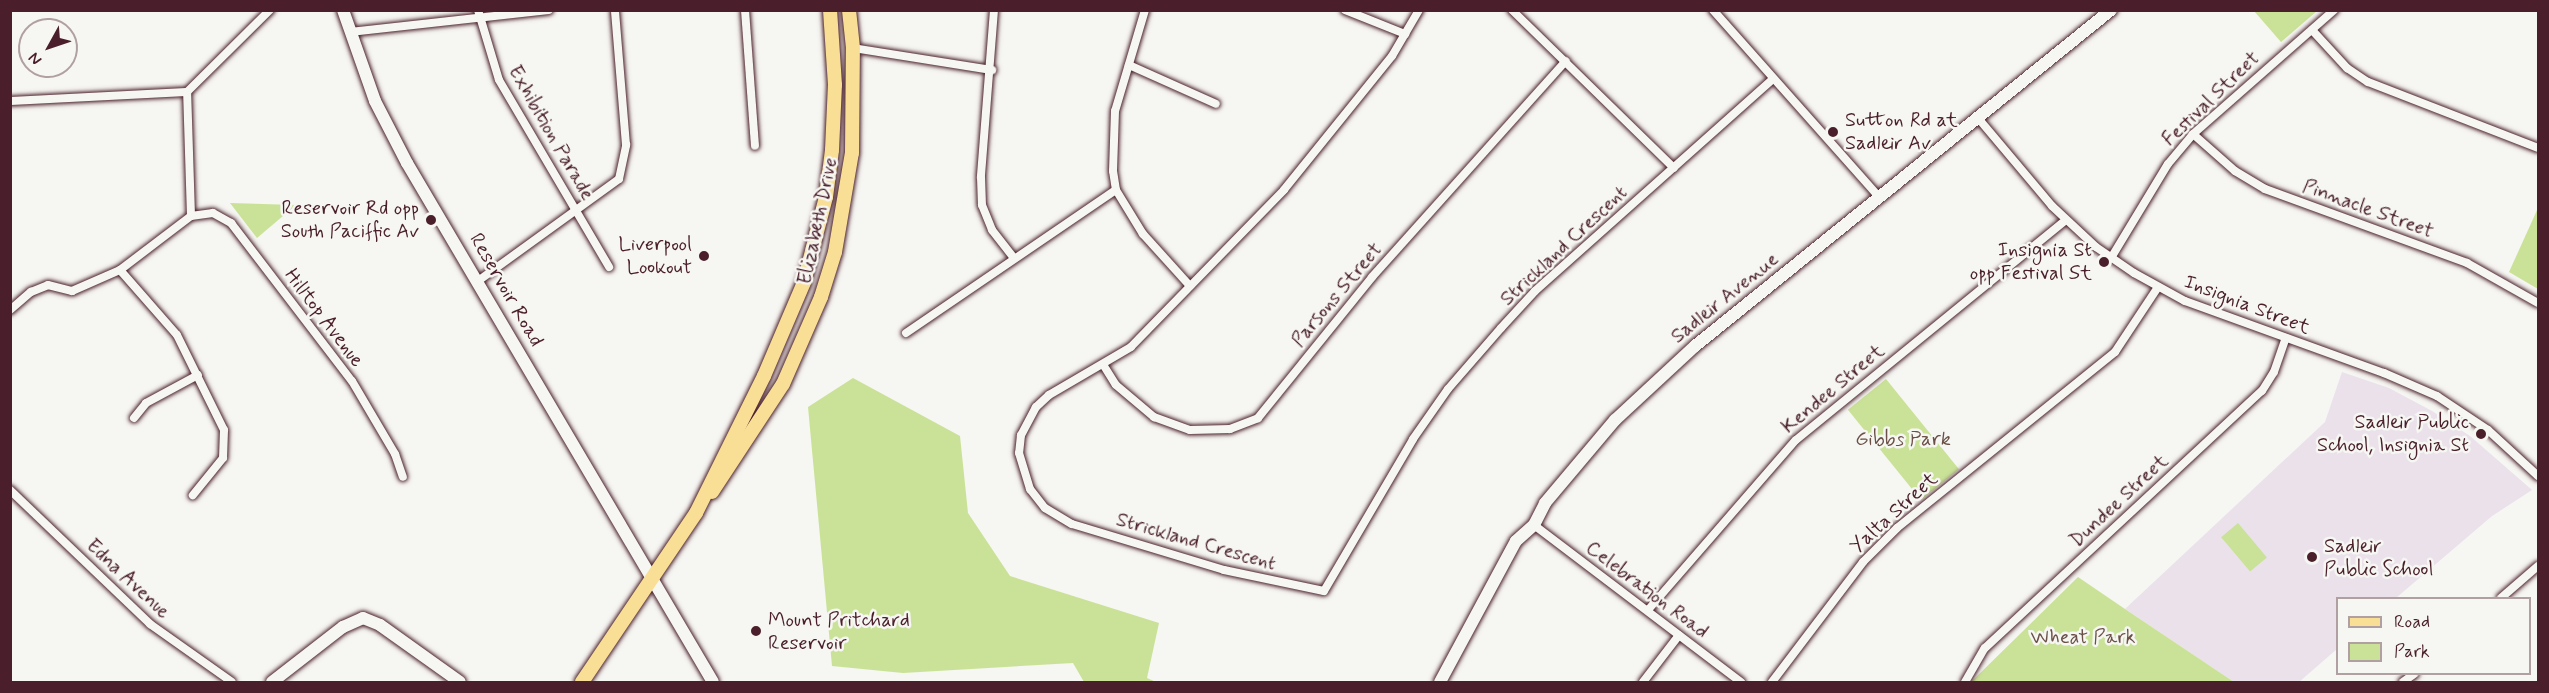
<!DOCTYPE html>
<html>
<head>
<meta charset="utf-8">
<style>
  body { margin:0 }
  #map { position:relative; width:2549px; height:693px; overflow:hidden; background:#f6f6f2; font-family:Mynerve,sans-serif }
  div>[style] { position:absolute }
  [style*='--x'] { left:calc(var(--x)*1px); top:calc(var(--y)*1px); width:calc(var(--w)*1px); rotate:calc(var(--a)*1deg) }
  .built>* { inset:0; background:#eae1eb }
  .green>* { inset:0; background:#cae298; transform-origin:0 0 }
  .roads { filter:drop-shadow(0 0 2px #4a1f2b) drop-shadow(0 0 2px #4a1f2b) }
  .street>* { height:8px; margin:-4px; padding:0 4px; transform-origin:4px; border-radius:4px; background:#f6f6f2 }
  .secondary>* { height:12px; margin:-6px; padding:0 6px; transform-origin:6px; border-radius:6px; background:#f6f6f2 }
  .primary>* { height:14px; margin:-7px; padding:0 7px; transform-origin:7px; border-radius:7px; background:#f9df96 }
  .dots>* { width:16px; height:16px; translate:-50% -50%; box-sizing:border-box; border:3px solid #f6f6f2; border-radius:50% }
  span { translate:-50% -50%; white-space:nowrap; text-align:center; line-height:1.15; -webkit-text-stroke:5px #f6f6f2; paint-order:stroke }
  .street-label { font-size:20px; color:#4a1f2b }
  .poi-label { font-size:20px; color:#4a1f2b }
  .left { translate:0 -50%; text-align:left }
  .right { translate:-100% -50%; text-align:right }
  .park-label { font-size:20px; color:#6a5046 }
  .frame { position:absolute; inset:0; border:12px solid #4a1f2b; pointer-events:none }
  .legend { position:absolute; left:2336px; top:597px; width:195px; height:78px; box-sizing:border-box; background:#f6f6f2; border:2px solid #b1a0a2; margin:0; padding:8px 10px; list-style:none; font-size:18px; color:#4a1f2b }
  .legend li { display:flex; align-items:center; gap:12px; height:30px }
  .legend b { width:30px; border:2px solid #b1a0a2 }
  .north { position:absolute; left:18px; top:18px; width:60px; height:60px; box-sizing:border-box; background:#f6f6f2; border:2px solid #b1a0a2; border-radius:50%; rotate:230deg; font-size:16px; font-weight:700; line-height:24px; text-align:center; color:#4a1f2b }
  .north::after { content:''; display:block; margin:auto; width:21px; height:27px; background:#4a1f2b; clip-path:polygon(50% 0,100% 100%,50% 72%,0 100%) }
</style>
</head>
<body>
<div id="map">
  <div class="built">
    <div style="clip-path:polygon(2342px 372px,2389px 388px,2432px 411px,2470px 436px,2532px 490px,2492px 516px,2396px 598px,2338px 598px,2337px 649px,2299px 682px,2234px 682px,2125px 609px,2325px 422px)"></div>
  </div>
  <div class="green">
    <div style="clip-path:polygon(2254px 11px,2317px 11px,2281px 42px)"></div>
    <div style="clip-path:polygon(230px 203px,296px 205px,257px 238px)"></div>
    <div style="clip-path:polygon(2538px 208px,2538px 289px,2509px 272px)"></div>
    <div style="clip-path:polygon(853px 378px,960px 436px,968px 513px,1010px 576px,1159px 623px,1147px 678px,1156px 682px,1084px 682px,1073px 663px,903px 673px,832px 666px,808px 407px)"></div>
    <div style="left:1886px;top:379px;width:116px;height:49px;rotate:51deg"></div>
    <div style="left:2238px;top:523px;width:45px;height:22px;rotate:50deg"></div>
    <div style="clip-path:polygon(2078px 577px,2125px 609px,2234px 682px,1971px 682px)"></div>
  </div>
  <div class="roads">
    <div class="street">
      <div style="--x:478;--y:10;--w:73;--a:73.3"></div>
      <div style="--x:499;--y:80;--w:217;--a:59.5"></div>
      <div style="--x:745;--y:10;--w:136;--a:85.8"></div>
      <div style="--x:994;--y:10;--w:168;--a:94.5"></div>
      <div style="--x:981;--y:177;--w:28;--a:88"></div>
      <div style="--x:982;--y:205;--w:27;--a:68"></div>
      <div style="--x:992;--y:230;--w:34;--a:52"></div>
      <div style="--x:1145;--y:10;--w:105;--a:106.5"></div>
      <div style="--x:1115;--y:111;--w:60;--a:91.9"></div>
      <div style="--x:1113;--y:171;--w:19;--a:81"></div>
      <div style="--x:1116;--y:190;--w:52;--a:58.5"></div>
      <div style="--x:1143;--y:234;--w:70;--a:47.9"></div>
      <div style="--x:1345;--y:10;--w:65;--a:21.8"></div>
      <div style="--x:1419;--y:10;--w:53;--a:120.4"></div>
      <div style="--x:1392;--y:56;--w:172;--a:128.9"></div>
      <div style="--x:1284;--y:190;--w:219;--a:134.3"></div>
      <div style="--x:1131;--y:347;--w:95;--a:149.7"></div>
      <div style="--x:1049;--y:395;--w:18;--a:137"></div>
      <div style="--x:1036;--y:407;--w:32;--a:118"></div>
      <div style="--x:1021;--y:435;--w:18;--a:96"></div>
      <div style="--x:1019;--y:453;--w:38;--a:73"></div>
      <div style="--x:1030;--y:489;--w:24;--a:52"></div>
      <div style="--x:1045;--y:508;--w:31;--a:31"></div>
      <div style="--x:1072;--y:524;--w:159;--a:16.8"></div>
      <div style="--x:1224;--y:570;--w:102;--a:11.9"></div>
      <div style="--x:1324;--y:591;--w:176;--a:-59.6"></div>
      <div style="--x:1413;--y:439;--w:61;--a:-55"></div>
      <div style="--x:1448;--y:389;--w:81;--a:-49"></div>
      <div style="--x:1501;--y:328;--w:50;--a:-47.4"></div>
      <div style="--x:1535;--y:291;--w:319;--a:-41.7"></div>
      <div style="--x:1512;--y:10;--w:226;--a:44.3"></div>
      <div style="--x:1713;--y:10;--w:250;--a:48.4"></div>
      <div style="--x:2312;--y:30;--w:52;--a:47.4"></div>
      <div style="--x:2347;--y:68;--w:25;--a:34"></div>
      <div style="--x:2368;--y:82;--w:182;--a:21.2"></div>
      <div style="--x:350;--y:32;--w:200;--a:-6.3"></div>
      <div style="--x:853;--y:48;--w:141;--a:9"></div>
      <div style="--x:1129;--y:65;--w:95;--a:24.1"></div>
      <div style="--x:10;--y:101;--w:177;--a:-2.9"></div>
      <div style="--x:1978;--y:118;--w:115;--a:49.9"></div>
      <div style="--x:2052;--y:206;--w:60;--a:43"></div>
      <div style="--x:2096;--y:247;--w:46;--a:34.4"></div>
      <div style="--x:2134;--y:273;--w:58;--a:28.8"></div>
      <div style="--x:2185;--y:301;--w:212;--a:19.9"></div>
      <div style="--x:2384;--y:373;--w:58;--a:23.5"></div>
      <div style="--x:2437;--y:396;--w:61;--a:33.7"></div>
      <div style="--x:2488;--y:430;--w:68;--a:42.6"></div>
      <div style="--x:2193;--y:134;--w:56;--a:41.4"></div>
      <div style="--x:2235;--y:171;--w:35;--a:31"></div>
      <div style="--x:2265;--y:189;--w:215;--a:20.1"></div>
      <div style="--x:2467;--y:263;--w:81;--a:29.4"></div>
      <div style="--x:191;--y:216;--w:22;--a:-8"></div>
      <div style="--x:213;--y:213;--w:21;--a:29"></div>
      <div style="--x:231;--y:223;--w:199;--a:52.6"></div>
      <div style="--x:352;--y:381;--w:85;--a:59.5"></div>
      <div style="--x:395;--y:454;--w:24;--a:71"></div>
      <div style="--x:2111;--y:258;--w:110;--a:-58.8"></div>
      <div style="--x:2168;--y:164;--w:39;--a:-50"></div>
      <div style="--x:2193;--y:134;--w:188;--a:-41.3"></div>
      <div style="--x:120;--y:270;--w:86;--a:48.8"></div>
      <div style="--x:177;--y:335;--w:106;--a:63.7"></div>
      <div style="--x:224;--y:430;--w:28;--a:92"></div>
      <div style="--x:223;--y:458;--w:48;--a:129"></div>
      <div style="--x:478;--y:281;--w:174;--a:-35.9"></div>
      <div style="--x:619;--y:179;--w:35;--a:-78"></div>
      <div style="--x:626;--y:145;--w:135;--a:-94.7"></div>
      <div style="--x:10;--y:310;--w:28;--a:-41"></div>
      <div style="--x:31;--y:292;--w:18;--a:-22"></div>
      <div style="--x:48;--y:285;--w:25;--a:14"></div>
      <div style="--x:72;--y:291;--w:52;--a:-23.6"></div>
      <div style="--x:120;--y:270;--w:89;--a:-37.3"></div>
      <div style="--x:191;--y:216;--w:124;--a:-91.8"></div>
      <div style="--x:187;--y:92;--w:117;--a:-44.7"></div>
      <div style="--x:906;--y:333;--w:254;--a:-34.3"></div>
      <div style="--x:1104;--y:366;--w:22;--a:58"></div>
      <div style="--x:1116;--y:385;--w:50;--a:40.1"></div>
      <div style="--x:1154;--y:417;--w:38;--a:20"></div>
      <div style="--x:1190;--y:430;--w:40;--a:-1.4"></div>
      <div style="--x:1230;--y:429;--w:30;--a:-21"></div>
      <div style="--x:1258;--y:418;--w:181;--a:-51"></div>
      <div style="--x:1372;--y:277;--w:290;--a:-48.1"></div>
      <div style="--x:134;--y:418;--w:19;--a:-51"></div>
      <div style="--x:146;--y:403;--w:59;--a:-28.3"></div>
      <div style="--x:10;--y:490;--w:194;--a:43.7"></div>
      <div style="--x:150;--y:624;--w:100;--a:35.3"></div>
      <div style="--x:1534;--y:525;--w:260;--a:37.2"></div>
      <div style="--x:2501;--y:598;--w:49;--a:-40.9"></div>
      <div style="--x:1648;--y:610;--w:225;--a:-49"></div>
      <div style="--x:1796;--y:440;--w:348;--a:-39.2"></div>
      <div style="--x:1643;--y:682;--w:59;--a:-52.5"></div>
      <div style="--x:1772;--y:682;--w:151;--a:-52.8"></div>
      <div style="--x:1863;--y:562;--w:48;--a:-45"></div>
      <div style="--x:1897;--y:528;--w:280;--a:-38.9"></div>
      <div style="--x:2115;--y:352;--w:78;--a:-56.5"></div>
      <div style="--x:1965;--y:682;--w:39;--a:-60"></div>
      <div style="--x:1985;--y:648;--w:378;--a:-42.9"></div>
      <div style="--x:2262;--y:391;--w:22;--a:-58"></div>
      <div style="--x:2274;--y:372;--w:36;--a:-71"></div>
      <div style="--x:2403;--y:682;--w:14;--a:-36"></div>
    </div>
    <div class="secondary">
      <div style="--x:343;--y:10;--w:96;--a:70.6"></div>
      <div style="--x:375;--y:101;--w:70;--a:62.7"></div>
      <div style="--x:407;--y:163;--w:602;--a:59.48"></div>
      <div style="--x:272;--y:682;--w:90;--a:-37.8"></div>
      <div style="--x:343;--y:627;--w:22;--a:-24"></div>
      <div style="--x:363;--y:618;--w:18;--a:22"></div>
      <div style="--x:380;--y:625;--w:98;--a:35.5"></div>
      <div style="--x:1440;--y:682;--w:160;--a:-61.7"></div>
      <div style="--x:1516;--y:541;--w:24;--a:-42"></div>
      <div style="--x:1534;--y:525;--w:25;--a:-63"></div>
      <div style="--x:1545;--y:503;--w:109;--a:-49.9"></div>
      <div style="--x:1615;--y:420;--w:109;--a:-42.8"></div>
      <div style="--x:1695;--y:346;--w:535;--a:-38.93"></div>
    </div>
    <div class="primary">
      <div style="--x:712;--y:492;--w:129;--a:-56.7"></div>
      <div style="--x:783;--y:384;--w:95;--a:-66.4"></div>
      <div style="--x:821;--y:297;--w:47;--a:-72.7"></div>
      <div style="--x:835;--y:252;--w:100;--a:-80.3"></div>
      <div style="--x:852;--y:153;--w:105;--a:-89.5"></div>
      <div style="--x:853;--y:48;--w:38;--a:-96"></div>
      <div style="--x:582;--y:682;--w:204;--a:-56"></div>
      <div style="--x:696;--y:513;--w:153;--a:-63.6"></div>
      <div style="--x:764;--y:376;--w:102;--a:-66.9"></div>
      <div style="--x:804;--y:282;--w:88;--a:-75.5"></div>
      <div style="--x:826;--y:197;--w:47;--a:-82.7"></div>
      <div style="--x:832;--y:150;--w:65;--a:-87.4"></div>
      <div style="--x:835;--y:85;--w:75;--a:-93.8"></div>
    </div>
  </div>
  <div class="dots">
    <div style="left:1833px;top:132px;background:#4a1f2b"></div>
    <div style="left:431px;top:220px;background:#4a1f2b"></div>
    <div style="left:704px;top:256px;background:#4a1f2b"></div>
    <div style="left:2104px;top:262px;background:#4a1f2b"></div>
    <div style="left:2481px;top:434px;background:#4a1f2b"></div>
    <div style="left:2312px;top:557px;background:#4a1f2b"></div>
    <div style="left:756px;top:631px;background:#4a1f2b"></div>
  </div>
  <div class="street-label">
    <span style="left:2211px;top:99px;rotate:-44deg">Festival Street</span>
    <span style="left:551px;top:133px;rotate:60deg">Exhibition Parade</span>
    <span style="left:2368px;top:209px;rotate:20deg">Pinnacle Street</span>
    <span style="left:818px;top:221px;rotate:-78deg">Elizabeth Drive</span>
    <span style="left:1564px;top:246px;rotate:-43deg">Strickland Crescent</span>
    <span style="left:506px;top:290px;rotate:60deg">Reservoir Road</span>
    <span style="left:1337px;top:295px;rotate:-50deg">Parsons Street</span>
    <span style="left:1725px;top:298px;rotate:-39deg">Sadleir Avenue</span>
    <span style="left:2247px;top:305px;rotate:21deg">Insignia Street</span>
    <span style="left:324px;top:318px;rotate:53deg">Hilltop Avenue</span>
    <span style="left:1833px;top:389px;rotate:-40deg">Kendee Street</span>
    <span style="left:2119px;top:501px;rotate:-43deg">Dundee Street</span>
    <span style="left:1894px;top:513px;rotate:-42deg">Yalta Street</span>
    <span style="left:1196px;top:542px;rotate:16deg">Strickland Crescent</span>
    <span style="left:128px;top:579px;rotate:43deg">Edna Avenue</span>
    <span style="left:1647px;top:590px;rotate:37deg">Celebration Road</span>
  </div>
  <div class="poi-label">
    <span class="left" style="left:1845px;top:132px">Sutton Rd at<br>Sadleir Av</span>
    <span class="right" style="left:419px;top:220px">Reservoir Rd opp<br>South Paciffic Av</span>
    <span class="right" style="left:692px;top:256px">Liverpool<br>Lookout</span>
    <span class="right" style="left:2092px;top:262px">Insignia St<br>opp Festival St</span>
    <span class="right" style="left:2469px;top:434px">Sadleir Public<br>School, Insignia St</span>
    <span class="left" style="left:2324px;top:558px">Sadleir<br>Public School</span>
    <span class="left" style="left:768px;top:632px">Mount Pritchard<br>Reservoir</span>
  </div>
  <div class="park-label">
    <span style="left:1903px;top:439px">Gibbs Park</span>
    <span style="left:2083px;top:637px">Wheat Park</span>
  </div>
  <div class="frame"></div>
  <ul class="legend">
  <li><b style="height:8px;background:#f9df96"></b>Road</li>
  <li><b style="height:16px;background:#cae298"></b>Park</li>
  </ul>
  <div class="north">N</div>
</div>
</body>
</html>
